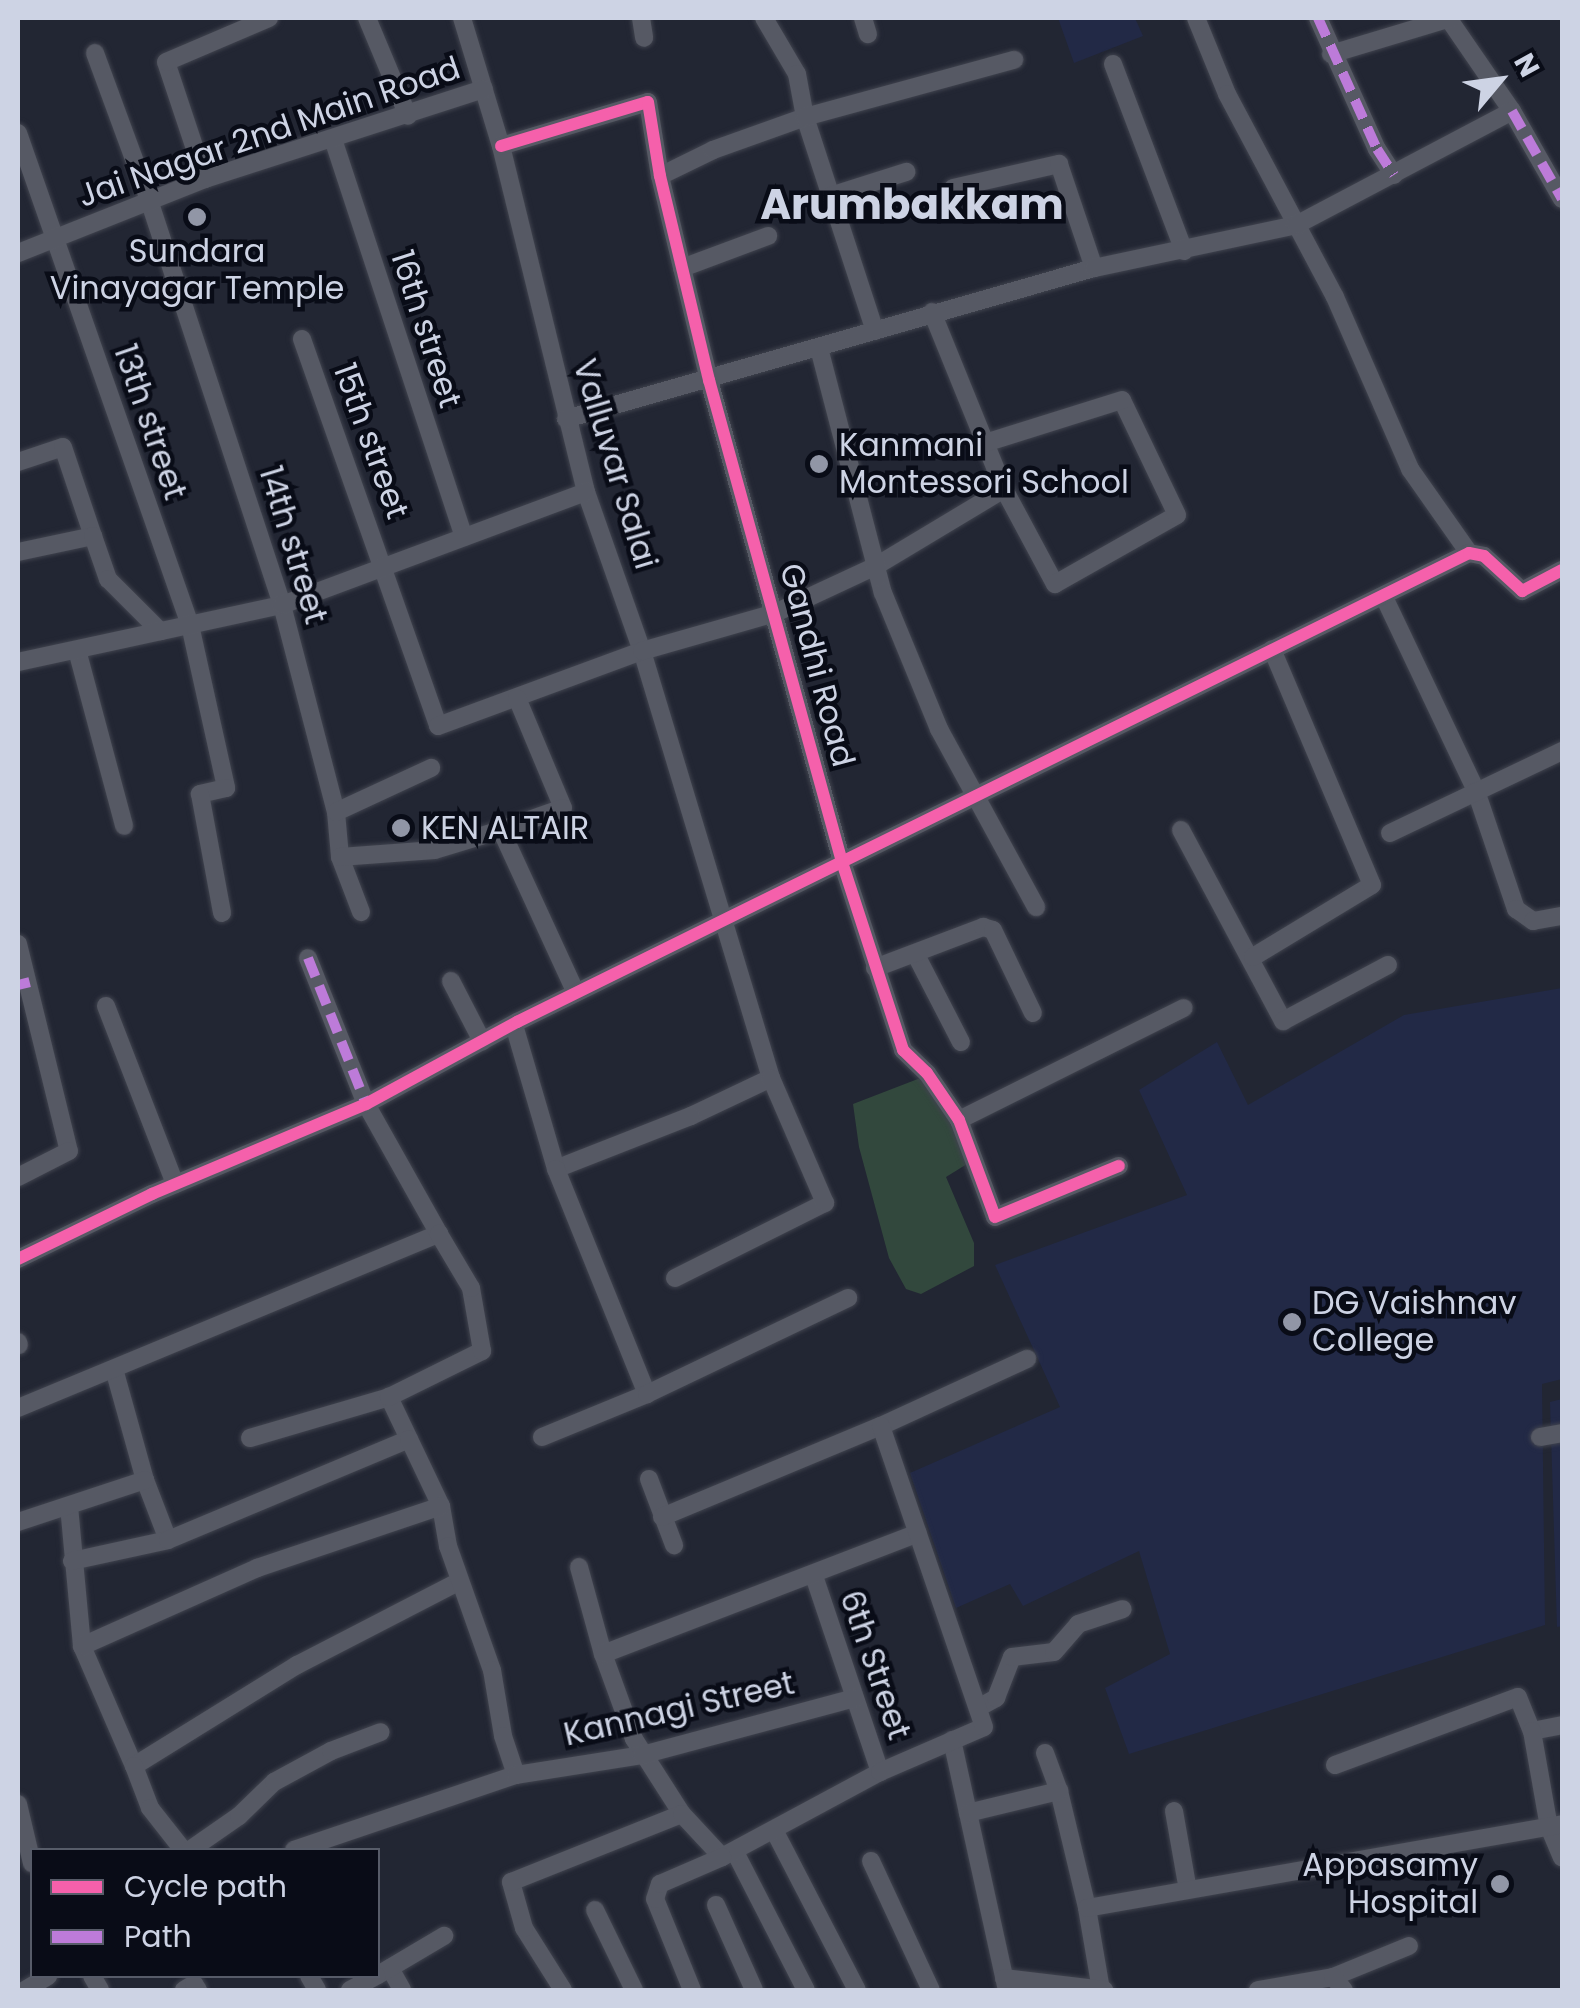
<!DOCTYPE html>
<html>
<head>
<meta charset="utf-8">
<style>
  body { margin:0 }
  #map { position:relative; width:1580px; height:2008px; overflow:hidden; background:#222633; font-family:Poppins,sans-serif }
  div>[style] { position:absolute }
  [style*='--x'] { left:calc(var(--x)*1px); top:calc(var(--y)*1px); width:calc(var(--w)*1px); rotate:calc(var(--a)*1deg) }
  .built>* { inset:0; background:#222946 }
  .green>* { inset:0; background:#32483d }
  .roads { filter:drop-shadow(0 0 2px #40434e) drop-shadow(0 0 2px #40434e) }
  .street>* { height:18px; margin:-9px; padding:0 9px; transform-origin:9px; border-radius:9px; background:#565964 }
  .quiet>* { height:10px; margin-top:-5px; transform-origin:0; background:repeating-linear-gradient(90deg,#bd7bd9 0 20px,transparent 0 30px) }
  .cycleway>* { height:12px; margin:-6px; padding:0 6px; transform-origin:6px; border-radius:6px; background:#f560ab }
  .dots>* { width:28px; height:28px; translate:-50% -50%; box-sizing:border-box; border:5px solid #090c17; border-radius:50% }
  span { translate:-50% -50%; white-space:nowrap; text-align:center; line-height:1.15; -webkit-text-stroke:9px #090c17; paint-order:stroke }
  .street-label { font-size:32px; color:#cdd3e4 }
  .poi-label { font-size:32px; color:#cdd3e4 }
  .left { translate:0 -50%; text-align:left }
  .right { translate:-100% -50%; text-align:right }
  .district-label { font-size:42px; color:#cdd3e4; font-weight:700 }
  .frame { position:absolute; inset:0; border:20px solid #cdd3e4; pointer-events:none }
  .legend { position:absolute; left:30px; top:1848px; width:350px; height:130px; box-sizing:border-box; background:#090c17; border:2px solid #575c69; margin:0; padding:12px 18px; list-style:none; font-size:30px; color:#cdd3e4 }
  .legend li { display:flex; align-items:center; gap:20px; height:50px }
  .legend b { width:50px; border:2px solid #575c69 }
  .north { position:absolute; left:1450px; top:30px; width:100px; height:100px; -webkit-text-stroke:8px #090c17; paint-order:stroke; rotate:61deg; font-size:28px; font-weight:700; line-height:40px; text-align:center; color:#cdd3e4 }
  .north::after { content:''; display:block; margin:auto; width:35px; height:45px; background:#cdd3e4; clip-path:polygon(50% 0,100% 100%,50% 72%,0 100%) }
</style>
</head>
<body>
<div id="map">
  <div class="built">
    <div style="clip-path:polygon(1058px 18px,1135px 18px,1143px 36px,1074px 63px)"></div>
    <div style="clip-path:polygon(1562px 988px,1562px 1379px,1542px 1384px,1545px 1625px,1129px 1754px,1105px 1688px,1170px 1654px,1139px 1551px,1023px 1606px,1010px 1584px,956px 1608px,910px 1473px,1060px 1407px,995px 1265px,1187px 1195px,1139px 1090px,1217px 1042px,1248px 1105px,1404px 1015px)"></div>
    <div style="clip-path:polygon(1562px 1399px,1562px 1626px,1557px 1627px,1550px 1402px)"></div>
  </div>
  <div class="green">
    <div style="clip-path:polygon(923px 1077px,954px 1121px,967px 1164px,946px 1177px,974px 1243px,974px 1266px,921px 1294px,906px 1289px,889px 1258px,859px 1147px,853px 1104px)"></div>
  </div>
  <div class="roads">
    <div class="street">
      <div style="--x:367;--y:18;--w:106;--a:67.3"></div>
      <div style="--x:462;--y:18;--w:134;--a:73.1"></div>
      <div style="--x:501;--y:146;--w:356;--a:76.2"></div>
      <div style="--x:586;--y:492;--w:169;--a:70.6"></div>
      <div style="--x:642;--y:651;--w:446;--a:73.2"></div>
      <div style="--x:771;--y:1078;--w:89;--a:154.6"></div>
      <div style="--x:691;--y:1116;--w:145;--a:158.6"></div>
      <div style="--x:641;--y:18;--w:20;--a:81"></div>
      <div style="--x:764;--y:18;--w:65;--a:59.5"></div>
      <div style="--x:797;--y:74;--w:44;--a:79.5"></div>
      <div style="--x:805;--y:117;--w:225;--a:71.9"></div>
      <div style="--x:863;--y:18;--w:17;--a:73"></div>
      <div style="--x:1196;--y:18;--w:82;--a:67.8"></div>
      <div style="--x:1227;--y:94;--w:230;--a:62"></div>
      <div style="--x:1335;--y:297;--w:188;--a:66.4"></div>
      <div style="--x:1410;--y:469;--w:103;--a:54.9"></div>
      <div style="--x:1318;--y:18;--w:144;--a:65.8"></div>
      <div style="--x:1377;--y:149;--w:31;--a:57"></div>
      <div style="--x:1448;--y:18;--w:113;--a:55.5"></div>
      <div style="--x:1512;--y:111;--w:101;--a:60.4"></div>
      <div style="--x:95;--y:53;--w:157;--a:69.8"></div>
      <div style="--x:149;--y:200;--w:426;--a:71.8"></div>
      <div style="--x:282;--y:605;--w:214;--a:75.4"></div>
      <div style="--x:336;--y:812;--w:45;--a:84.9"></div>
      <div style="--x:340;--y:857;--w:59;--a:69.1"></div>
      <div style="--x:1331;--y:54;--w:125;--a:-16.7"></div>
      <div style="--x:1113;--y:64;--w:200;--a:69.2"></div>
      <div style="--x:18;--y:133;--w:521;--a:70.73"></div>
      <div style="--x:190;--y:625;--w:167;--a:77.5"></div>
      <div style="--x:226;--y:788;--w:27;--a:167"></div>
      <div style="--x:200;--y:794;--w:121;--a:79.5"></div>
      <div style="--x:333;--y:139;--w:419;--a:71.8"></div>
      <div style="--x:501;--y:146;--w:153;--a:-16.7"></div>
      <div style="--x:648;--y:102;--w:75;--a:80.8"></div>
      <div style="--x:660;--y:176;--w:210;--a:76.5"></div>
      <div style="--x:709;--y:380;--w:500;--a:74.57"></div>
      <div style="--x:842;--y:862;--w:198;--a:72"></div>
      <div style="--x:903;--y:1050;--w:33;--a:44"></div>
      <div style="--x:927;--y:1073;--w:57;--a:55.8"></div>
      <div style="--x:959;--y:1120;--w:103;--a:69.6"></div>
      <div style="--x:995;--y:1217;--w:134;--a:-22.4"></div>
      <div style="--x:660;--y:176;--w:59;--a:-26.1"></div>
      <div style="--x:713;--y:150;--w:98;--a:-19.7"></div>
      <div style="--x:805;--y:117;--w:217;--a:-15.3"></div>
      <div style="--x:205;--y:179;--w:123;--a:-108.4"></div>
      <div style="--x:166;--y:62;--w:112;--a:-23.1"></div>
      <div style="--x:953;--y:188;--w:109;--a:-12.8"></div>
      <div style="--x:1059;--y:164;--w:110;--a:71.4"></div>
      <div style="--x:833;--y:195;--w:77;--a:-17.5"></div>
      <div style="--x:18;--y:253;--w:201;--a:-21.6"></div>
      <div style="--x:205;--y:179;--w:293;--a:-17.9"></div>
      <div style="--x:682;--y:268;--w:92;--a:-20.4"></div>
      <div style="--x:932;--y:312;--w:191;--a:67.9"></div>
      <div style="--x:1004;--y:489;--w:108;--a:61.8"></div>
      <div style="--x:1055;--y:584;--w:140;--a:-29.5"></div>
      <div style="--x:1177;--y:515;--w:127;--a:-115.6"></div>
      <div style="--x:1122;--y:400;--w:144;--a:162.6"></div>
      <div style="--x:302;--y:339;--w:410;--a:70.6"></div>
      <div style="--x:438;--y:726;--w:217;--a:-20.2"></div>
      <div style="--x:642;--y:651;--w:138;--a:-15.9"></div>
      <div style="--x:775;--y:613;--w:111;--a:-25"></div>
      <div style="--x:876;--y:566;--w:149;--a:-31"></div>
      <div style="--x:819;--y:348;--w:253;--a:75.4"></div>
      <div style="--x:883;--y:593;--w:147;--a:67.6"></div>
      <div style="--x:939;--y:729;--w:203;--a:61.4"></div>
      <div style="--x:566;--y:419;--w:549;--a:-15.96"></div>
      <div style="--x:1094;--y:268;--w:207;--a:-12"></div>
      <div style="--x:1296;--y:225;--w:244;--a:-27.8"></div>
      <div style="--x:18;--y:462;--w:47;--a:-18.4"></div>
      <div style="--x:63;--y:447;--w:94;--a:71.4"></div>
      <div style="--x:18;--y:552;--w:77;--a:-12"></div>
      <div style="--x:93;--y:536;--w:46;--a:70.8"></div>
      <div style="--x:108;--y:579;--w:74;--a:45"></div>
      <div style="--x:1384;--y:597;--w:215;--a:64.6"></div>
      <div style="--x:1476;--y:791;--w:125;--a:71.3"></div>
      <div style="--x:1516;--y:909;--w:21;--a:35"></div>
      <div style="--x:1533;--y:921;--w:29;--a:-10"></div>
      <div style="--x:77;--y:650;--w:182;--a:75"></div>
      <div style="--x:18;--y:662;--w:270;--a:-12.2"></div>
      <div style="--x:282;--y:605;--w:324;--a:-20.4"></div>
      <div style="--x:517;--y:698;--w:119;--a:67.3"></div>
      <div style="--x:563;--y:808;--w:66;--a:160.5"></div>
      <div style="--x:501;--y:830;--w:179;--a:65.3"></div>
      <div style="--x:336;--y:812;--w:105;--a:-24.9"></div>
      <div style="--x:1181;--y:830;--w:217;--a:61.9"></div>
      <div style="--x:1283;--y:1021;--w:119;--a:-28.1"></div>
      <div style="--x:1390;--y:833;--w:191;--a:-25.5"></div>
      <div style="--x:340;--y:857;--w:95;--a:-4.2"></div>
      <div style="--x:435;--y:850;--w:69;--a:-16.9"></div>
      <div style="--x:18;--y:944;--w:213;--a:76.2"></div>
      <div style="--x:69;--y:1151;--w:57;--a:153"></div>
      <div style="--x:916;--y:955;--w:98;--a:62.7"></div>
      <div style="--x:1253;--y:957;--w:139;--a:-31.2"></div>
      <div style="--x:1372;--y:885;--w:256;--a:-113"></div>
      <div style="--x:875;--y:968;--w:116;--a:-20.8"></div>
      <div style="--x:983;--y:927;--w:10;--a:17"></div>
      <div style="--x:993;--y:930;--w:92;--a:64.3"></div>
      <div style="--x:451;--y:981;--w:68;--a:62.7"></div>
      <div style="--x:106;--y:1006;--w:191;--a:68.8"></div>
      <div style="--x:514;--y:1025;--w:150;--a:73.7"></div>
      <div style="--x:556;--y:1169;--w:243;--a:68"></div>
      <div style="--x:959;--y:1120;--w:251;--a:-26.5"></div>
      <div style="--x:18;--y:1259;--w:149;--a:-25.9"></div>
      <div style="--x:152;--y:1194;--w:232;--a:-22.8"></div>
      <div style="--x:366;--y:1104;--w:172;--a:-28.5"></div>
      <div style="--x:517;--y:1022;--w:1061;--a:-26.23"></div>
      <div style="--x:1469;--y:553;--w:15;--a:11"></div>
      <div style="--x:1484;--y:556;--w:52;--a:42.6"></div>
      <div style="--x:1522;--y:591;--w:45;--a:-27.7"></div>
      <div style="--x:675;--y:1278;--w:168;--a:-26.6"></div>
      <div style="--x:825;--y:1203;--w:136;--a:-113.4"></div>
      <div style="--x:18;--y:1342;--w:3;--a:72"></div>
      <div style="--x:114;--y:1369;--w:115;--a:74.4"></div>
      <div style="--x:145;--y:1480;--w:64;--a:69"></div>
      <div style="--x:18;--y:1408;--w:456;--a:-22.5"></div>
      <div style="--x:439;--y:1234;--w:149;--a:-119.3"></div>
      <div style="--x:366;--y:1104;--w:157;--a:-111.7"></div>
      <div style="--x:542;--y:1437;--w:113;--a:-22.3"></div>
      <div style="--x:647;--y:1394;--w:223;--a:-25.5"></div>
      <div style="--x:1540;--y:1437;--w:22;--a:-10"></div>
      <div style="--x:250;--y:1438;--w:145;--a:-16.4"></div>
      <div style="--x:409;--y:1439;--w:47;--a:-115.5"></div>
      <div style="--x:389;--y:1397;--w:104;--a:-26.3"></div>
      <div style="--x:482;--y:1351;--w:64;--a:-99.9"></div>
      <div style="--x:471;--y:1288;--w:63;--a:-120.7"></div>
      <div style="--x:649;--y:1479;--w:71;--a:69.3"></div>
      <div style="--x:69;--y:1506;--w:141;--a:84.7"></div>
      <div style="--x:82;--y:1646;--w:131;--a:66.6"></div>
      <div style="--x:134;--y:1766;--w:192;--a:-31.8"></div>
      <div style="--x:297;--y:1665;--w:183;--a:-27.3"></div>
      <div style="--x:662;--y:1517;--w:237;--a:-22.6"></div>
      <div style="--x:881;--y:1426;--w:161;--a:-24.7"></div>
      <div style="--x:18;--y:1522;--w:134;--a:-18.3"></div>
      <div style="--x:72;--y:1561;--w:98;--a:-12.3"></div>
      <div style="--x:168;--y:1540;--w:261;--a:-22.7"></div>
      <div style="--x:409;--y:1439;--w:74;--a:64.5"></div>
      <div style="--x:441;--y:1506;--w:41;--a:80.1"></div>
      <div style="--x:448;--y:1546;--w:132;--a:70.5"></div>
      <div style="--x:492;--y:1670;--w:67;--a:80.5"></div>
      <div style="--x:503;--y:1736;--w:41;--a:71.6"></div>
      <div style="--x:579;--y:1567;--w:90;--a:74.6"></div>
      <div style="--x:814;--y:1576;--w:207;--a:71.4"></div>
      <div style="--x:82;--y:1646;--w:192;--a:-24"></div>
      <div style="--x:257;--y:1568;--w:194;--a:-18.6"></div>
      <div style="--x:978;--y:1708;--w:21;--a:-29"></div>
      <div style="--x:996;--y:1698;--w:44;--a:-68.7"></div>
      <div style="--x:1012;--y:1657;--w:42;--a:-6.8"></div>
      <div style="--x:1054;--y:1652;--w:37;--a:-49"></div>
      <div style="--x:1078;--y:1624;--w:47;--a:-18.4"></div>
      <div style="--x:1532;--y:1731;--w:31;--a:-11"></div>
      <div style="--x:952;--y:1740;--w:256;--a:77.6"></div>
      <div style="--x:1045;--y:1753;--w:40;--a:69.8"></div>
      <div style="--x:1059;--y:1791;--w:120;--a:76.5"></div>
      <div style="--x:1087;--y:1908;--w:83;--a:80.3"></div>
      <div style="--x:1335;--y:1765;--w:195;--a:-20.4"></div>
      <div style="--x:1518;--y:1697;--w:37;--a:68"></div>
      <div style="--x:1532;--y:1731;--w:97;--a:80"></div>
      <div style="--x:1549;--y:1827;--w:33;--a:67"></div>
      <div style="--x:134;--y:1766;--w:45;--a:69.1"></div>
      <div style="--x:150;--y:1808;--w:53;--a:51.8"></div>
      <div style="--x:18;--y:1804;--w:61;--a:76.7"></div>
      <div style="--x:1174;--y:1811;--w:80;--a:80"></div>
      <div style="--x:968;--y:1813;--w:94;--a:-13.6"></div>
      <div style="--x:682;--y:1814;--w:89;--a:-122.6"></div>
      <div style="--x:634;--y:1739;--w:90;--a:-110"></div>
      <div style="--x:603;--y:1654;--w:337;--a:-21"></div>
      <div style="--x:774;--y:1830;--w:180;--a:62.6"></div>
      <div style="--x:190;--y:1850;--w:60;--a:-34.8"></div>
      <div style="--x:239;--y:1816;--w:49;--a:-44.2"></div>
      <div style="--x:274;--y:1782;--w:65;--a:-28.5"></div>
      <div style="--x:331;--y:1751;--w:53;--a:-20.8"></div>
      <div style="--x:294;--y:1850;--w:234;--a:-18.7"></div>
      <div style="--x:516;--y:1775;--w:128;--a:-9"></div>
      <div style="--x:642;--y:1755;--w:220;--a:-15"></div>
      <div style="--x:735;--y:1852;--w:155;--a:62.8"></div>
      <div style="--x:871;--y:1861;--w:142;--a:65.1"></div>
      <div style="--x:716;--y:1905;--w:93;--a:65.9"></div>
      <div style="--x:1087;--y:1908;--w:482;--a:-10"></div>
      <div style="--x:595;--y:1910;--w:89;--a:64"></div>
      <div style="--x:390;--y:1968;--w:25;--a:61"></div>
      <div style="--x:378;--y:1975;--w:77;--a:-30.6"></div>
      <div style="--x:92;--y:1976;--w:16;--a:60"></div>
      <div style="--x:309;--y:1976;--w:16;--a:60"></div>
      <div style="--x:1333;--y:1977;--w:82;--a:-22.2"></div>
      <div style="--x:1004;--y:1978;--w:101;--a:6.8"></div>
      <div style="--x:25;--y:1990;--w:27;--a:-31"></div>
      <div style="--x:184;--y:1990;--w:12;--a:-31"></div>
      <div style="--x:194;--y:1984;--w:7;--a:56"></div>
      <div style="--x:350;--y:1990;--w:30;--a:-28"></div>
      <div style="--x:563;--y:1990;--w:73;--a:-122.2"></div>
      <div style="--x:524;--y:1928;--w:48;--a:-105.8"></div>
      <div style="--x:511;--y:1882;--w:184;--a:-21.7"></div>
      <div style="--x:682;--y:1814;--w:59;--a:47.1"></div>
      <div style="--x:722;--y:1857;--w:179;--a:-28.3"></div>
      <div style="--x:880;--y:1772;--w:113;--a:-23.4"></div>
      <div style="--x:984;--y:1727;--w:318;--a:-108.9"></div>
      <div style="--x:692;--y:1990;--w:98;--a:-112.1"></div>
      <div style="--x:655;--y:1899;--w:16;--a:-72"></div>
      <div style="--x:660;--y:1884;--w:68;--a:-23.5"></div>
      <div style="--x:1258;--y:1990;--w:76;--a:-9.8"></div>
      <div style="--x:1333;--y:1977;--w:17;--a:50"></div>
    </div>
  </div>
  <div class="quiet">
    <div style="--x:1318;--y:18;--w:144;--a:65.8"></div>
    <div style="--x:1377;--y:149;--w:31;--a:57"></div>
    <div style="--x:1512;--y:111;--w:101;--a:60.4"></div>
    <div style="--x:308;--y:958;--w:157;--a:68.3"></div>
    <div style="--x:18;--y:985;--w:12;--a:-14"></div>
  </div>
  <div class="cycleway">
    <div style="--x:501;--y:146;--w:153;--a:-16.7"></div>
    <div style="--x:648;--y:102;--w:75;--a:80.8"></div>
    <div style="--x:660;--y:176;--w:210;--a:76.5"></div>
    <div style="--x:709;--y:380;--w:500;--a:74.57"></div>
    <div style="--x:842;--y:862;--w:198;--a:72"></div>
    <div style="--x:903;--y:1050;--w:33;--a:44"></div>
    <div style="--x:927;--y:1073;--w:57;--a:55.8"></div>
    <div style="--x:959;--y:1120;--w:103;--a:69.6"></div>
    <div style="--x:995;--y:1217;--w:134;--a:-22.4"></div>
    <div style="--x:18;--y:1259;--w:149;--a:-25.9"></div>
    <div style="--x:152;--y:1194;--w:232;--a:-22.8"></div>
    <div style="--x:366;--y:1104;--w:172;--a:-28.5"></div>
    <div style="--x:517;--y:1022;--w:1061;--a:-26.23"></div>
    <div style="--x:1469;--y:553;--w:15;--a:11"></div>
    <div style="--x:1484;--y:556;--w:52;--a:42.6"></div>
    <div style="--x:1522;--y:591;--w:45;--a:-27.7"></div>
  </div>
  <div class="dots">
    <div style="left:197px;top:217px;background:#9196a6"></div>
    <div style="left:819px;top:464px;background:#9196a6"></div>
    <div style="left:401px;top:828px;background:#9196a6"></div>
    <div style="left:1292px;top:1322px;background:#9196a6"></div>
    <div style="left:1500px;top:1884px;background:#9196a6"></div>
  </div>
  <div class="street-label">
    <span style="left:269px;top:132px;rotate:-19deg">Jai Nagar 2nd Main Road</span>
    <span style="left:426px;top:329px;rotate:72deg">16th street</span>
    <span style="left:150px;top:422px;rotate:71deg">13th street</span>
    <span style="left:371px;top:441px;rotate:70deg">15th street</span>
    <span style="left:615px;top:464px;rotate:73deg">Valluvar Salai</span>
    <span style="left:293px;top:545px;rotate:73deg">14th street</span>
    <span style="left:817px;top:665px;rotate:75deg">Gandhi Road</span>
    <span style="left:875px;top:1665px;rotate:71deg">6th Street</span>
    <span style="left:679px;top:1709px;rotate:-13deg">Kannagi Street</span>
  </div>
  <div class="poi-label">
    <span style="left:197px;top:270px">Sundara<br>Vinayagar Temple</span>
    <span class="left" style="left:839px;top:464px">Kanmani<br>Montessori School</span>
    <span class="left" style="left:421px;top:828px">KEN ALTAIR</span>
    <span class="left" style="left:1312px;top:1322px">DG Vaishnav<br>College</span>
    <span class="right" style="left:1478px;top:1884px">Appasamy<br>Hospital</span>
  </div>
  <div class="district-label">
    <span style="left:912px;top:205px">Arumbakkam</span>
  </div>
  <div class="frame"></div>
  <ul class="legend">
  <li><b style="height:12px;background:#f560ab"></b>Cycle path</li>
  <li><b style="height:12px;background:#bd7bd9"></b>Path</li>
  </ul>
  <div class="north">N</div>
</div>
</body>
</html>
